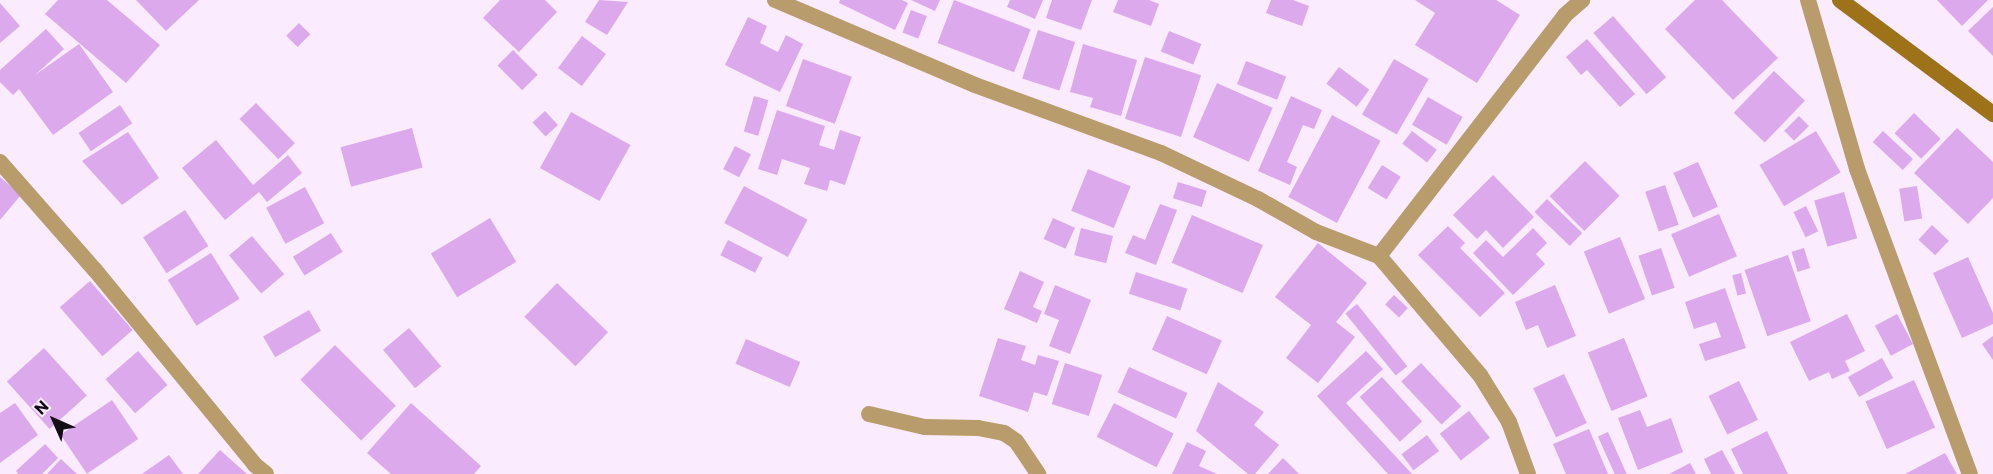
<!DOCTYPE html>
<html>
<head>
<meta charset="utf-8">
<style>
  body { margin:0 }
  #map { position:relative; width:1993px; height:474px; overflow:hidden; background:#faebff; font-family:Commissioner,sans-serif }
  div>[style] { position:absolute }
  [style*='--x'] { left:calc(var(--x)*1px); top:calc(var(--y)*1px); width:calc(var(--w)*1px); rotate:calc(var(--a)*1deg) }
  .building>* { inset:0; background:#dcaaec; transform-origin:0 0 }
  .minor>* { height:16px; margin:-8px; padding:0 8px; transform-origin:8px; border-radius:8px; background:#b99c6b }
  .secondary>* { height:16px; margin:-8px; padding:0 8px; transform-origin:8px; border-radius:8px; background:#9d7218 }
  span { translate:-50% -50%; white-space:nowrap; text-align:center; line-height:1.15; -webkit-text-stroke:6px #faebff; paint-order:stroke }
  .north { position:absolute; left:24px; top:390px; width:60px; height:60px; -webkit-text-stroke:4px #faebff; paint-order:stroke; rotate:315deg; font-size:16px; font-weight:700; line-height:24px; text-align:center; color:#130e15 }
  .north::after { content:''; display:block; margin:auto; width:21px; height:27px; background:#130e15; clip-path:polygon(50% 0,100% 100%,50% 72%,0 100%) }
</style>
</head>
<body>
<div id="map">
  <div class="building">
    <div style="clip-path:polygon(58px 0,107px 0,160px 45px,126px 83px,45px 14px)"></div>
    <div style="clip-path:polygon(136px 0,199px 0,166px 31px)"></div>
    <div style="clip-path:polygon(500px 0,545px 0,557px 12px,519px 52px,483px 18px)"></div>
    <div style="clip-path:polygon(599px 0,628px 2px,607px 35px,585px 22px)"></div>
    <div style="clip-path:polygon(840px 0,902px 0,908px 3px,895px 30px,839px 3px)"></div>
    <div style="clip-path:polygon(911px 0,940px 0,935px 11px)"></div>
    <div style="left:954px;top:0;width:82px;height:46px;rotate:21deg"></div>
    <div style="clip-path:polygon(1010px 0,1043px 0,1035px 19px,1007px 7px)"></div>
    <div style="clip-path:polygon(1052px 0,1092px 0,1081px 30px,1046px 18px)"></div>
    <div style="clip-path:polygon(1118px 0,1149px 0,1159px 4px,1151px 26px,1113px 12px)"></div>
    <div style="clip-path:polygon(1271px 0,1293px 0,1309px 6px,1302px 26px,1266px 13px)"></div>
    <div style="clip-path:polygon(1415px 0,1496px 0,1520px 15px,1477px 83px,1415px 45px,1435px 13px)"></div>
    <div style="clip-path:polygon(1695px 0,1722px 0,1778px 58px,1733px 100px,1665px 29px)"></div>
    <div style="clip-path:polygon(1937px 0,1988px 0,1962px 26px)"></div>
    <div style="clip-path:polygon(0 3px,20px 26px,0 43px)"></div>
    <div style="clip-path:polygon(1993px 7px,1993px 56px,1968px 31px)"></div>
    <div style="left:911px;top:10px;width:17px;height:24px;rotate:21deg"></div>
    <div style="left:1613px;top:16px;width:81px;height:26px;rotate:49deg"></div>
    <div style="clip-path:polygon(748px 17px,767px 26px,760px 43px,778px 52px,786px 35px,803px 44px,780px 92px,725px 65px)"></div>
    <div style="left:299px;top:23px;width:16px;height:18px;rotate:45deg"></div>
    <div style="clip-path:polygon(46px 29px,64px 49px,35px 75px,79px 44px,113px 92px,53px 135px,19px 89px,13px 95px,0 82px,0 70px)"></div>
    <div style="left:1038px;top:30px;width:39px;height:51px;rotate:18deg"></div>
    <div style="left:1169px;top:31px;width:35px;height:22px;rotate:22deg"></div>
    <div style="left:582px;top:36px;width:30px;height:40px;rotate:37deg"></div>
    <div style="clip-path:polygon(1587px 39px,1635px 94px,1620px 107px,1587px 70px,1581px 75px,1566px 57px)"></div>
    <div style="clip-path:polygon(1083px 44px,1137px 60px,1121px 116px,1090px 107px,1093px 98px,1070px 92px)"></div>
    <div style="left:513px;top:50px;width:35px;height:22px;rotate:45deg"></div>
    <div style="left:1145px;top:57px;width:59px;height:65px;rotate:18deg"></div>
    <div style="left:803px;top:59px;width:52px;height:50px;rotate:20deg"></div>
    <div style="left:1394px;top:59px;width:40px;height:64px;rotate:30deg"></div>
    <div style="left:1246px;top:61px;width:43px;height:25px;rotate:21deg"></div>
    <div style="left:1339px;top:67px;width:38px;height:21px;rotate:37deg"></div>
    <div style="left:1774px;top:71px;width:43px;height:58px;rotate:44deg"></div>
    <div style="left:1217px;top:83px;width:61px;height:59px;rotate:24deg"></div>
    <div style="left:754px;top:96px;width:15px;height:37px;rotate:16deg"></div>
    <div style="clip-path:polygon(1291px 96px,1322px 110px,1314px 129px,1303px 125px,1287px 162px,1297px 167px,1290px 185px,1258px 171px)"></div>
    <div style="left:1428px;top:97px;width:40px;height:32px;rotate:30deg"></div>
    <div style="left:256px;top:103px;width:56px;height:23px;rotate:46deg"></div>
    <div style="left:120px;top:105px;width:22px;height:50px;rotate:56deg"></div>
    <div style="clip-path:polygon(777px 110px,825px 126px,819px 145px,834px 150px,840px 130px,861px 137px,845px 185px,830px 180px,827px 191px,804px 184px,810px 168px,782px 159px,777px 175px,758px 169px)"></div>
    <div style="left:545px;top:111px;width:19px;height:17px;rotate:47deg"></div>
    <div style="left:571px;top:112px;width:68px;height:64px;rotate:29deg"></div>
    <div style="left:1914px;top:113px;width:37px;height:28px;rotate:44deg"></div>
    <div style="left:1332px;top:115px;width:55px;height:93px;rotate:28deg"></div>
    <div style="left:1799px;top:116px;width:14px;height:21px;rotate:45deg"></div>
    <div style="left:412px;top:128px;width:41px;height:74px;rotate:75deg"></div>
    <div style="clip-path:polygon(1957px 128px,1993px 162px,1993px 198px,1968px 224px,1914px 173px)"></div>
    <div style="left:1412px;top:131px;width:31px;height:16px;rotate:37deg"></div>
    <div style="left:1816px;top:131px;width:48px;height:66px;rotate:59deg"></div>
    <div style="left:1883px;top:131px;width:41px;height:15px;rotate:43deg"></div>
    <div style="clip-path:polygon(128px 132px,159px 178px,122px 205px,82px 161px)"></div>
    <div style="clip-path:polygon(216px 140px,253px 185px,288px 155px,302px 173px,267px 202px,259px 192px,225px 220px,182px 168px)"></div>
    <div style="left:735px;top:146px;width:18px;height:26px;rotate:27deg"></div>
    <div style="left:1585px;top:161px;width:49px;height:50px;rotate:45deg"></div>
    <div style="left:1698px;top:162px;width:49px;height:27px;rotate:66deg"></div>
    <div style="left:1382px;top:165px;width:22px;height:27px;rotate:32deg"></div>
    <div style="left:1088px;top:169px;width:46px;height:45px;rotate:22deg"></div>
    <div style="clip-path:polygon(1493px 175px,1534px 217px,1503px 248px,1486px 230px,1477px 239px,1453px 215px)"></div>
    <div style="clip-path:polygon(0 177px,21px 195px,0 220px)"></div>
    <div style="left:1178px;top:182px;width:30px;height:17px;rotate:17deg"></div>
    <div style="left:1665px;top:185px;width:42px;height:21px;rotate:71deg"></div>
    <div style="left:744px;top:186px;width:72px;height:42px;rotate:28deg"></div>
    <div style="left:1917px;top:186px;width:33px;height:18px;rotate:81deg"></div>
    <div style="left:305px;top:187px;width:41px;height:44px;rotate:62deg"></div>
    <div style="left:1844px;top:192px;width:48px;height:31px;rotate:74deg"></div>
    <div style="left:1547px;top:199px;width:49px;height:18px;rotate:44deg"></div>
    <div style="clip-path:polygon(1160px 204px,1177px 210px,1156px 265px,1125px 253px,1133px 235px,1145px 240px)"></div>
    <div style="left:1806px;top:206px;width:28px;height:14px;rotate:64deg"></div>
    <div style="left:185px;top:210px;width:43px;height:50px;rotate:57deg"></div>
    <div style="left:1719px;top:214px;width:46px;height:52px;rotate:67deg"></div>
    <div style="left:1192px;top:215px;width:77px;height:52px;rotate:23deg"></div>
    <div style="left:490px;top:218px;width:51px;height:69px;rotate:59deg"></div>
    <div style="left:1053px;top:218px;width:24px;height:23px;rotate:24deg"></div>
    <div style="left:1932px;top:225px;width:23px;height:20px;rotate:43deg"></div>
    <div style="clip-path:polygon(1448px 226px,1465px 243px,1460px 248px,1505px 293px,1480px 317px,1418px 255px)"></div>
    <div style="left:1081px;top:228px;width:33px;height:28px;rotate:14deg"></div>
    <div style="clip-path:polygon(1533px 228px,1547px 243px,1536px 254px,1545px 264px,1513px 295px,1473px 253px,1486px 240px,1503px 257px)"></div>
    <div style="left:331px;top:233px;width:22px;height:45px;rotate:58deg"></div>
    <div style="left:252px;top:236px;width:50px;height:30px;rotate:50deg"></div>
    <div style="left:1620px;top:237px;width:67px;height:39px;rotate:68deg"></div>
    <div style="left:728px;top:240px;width:39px;height:17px;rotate:27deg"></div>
    <div style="clip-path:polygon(1318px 243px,1367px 283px,1336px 322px,1355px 337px,1318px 383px,1286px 358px,1311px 325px,1275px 297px)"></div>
    <div style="left:1661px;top:248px;width:42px;height:24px;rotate:71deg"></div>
    <div style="left:1804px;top:248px;width:21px;height:13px;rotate:73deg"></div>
    <div style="left:211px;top:253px;width:54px;height:51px;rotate:58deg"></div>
    <div style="left:1788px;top:255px;width:70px;height:46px;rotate:71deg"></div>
    <div style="clip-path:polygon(1968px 257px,1993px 313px,1993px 324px,1962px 338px,1933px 273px)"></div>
    <div style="clip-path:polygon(1020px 271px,1044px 282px,1033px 307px,1042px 311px,1037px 323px,1004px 309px)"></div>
    <div style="left:1136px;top:272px;width:54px;height:23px;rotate:18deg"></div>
    <div style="left:1741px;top:273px;width:21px;height:9px;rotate:76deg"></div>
    <div style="left:90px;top:281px;width:65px;height:40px;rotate:49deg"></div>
    <div style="left:557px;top:283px;width:71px;height:47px;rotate:44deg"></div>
    <div style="clip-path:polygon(1055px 285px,1091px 300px,1070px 354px,1049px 346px,1059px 320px,1044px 314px)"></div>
    <div style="clip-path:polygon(1555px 285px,1576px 336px,1547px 348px,1538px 325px,1526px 330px,1515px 302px)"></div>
    <div style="clip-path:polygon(1725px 288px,1746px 348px,1705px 361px,1699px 344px,1721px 337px,1716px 322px,1694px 329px,1685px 302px)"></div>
    <div style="left:1394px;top:295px;width:19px;height:13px;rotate:43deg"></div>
    <div style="left:1357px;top:304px;width:80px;height:15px;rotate:51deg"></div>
    <div style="left:309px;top:310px;width:24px;height:53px;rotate:60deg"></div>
    <div style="clip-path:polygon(1847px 314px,1865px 351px,1845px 361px,1850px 371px,1832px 379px,1829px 372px,1809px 381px,1790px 342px)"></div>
    <div style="left:1897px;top:314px;width:34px;height:25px;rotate:62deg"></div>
    <div style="left:1167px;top:316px;width:60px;height:37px;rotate:24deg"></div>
    <div style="left:409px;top:328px;width:50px;height:34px;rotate:50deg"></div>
    <div style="clip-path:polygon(1993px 336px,1993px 360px,1982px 344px)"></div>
    <div style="clip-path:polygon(998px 338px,1026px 346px,1021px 360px,1035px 365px,1038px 355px,1059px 361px,1047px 396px,1034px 392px,1028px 412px,979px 396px)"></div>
    <div style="left:1624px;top:338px;width:63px;height:39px;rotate:68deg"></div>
    <div style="left:746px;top:339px;width:59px;height:27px;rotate:23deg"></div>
    <div style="left:335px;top:345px;width:86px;height:49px;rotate:45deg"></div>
    <div style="left:44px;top:348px;width:64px;height:50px;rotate:48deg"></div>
    <div style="left:138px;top:351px;width:45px;height:43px;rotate:49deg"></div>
    <div style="clip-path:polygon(1366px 351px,1383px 369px,1346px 403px,1412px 474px,1388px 474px,1317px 396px)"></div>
    <div style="left:1882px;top:358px;width:23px;height:39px;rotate:61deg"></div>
    <div style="left:1065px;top:363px;width:39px;height:43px;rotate:18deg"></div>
    <div style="left:1421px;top:363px;width:59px;height:27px;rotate:47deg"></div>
    <div style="left:1129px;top:367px;width:64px;height:28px;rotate:24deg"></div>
    <div style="left:1564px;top:374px;width:54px;height:34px;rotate:65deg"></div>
    <div style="left:1382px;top:377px;width:60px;height:30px;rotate:48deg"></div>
    <div style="left:1914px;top:380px;width:52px;height:53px;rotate:66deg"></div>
    <div style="left:1739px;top:381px;width:43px;height:34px;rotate:64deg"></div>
    <div style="clip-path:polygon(1218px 382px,1264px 412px,1254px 425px,1279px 445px,1255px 474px,1248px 474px,1196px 431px)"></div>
    <div style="left:112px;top:400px;width:47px;height:62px;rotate:56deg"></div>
    <div style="clip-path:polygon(15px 403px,38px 435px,0 463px,0 413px)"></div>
    <div style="clip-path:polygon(411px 403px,481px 466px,474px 474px,391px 474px,367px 453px)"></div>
    <div style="left:1114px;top:403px;width:67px;height:38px;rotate:27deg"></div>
    <div style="clip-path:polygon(1640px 410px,1647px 427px,1671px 418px,1683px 452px,1638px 470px,1618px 418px)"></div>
    <div style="left:1469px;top:411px;width:34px;height:37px;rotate:52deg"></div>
    <div style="clip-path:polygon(1589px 429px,1608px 474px,1566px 474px,1553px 444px)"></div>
    <div style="clip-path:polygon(1767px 431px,1788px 474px,1743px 474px,1731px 449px)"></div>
    <div style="left:1608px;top:432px;width:46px;height:11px;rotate:66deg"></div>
    <div style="left:1427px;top:435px;width:20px;height:32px;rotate:53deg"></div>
    <div style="clip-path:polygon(1187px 442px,1206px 451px,1199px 466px,1217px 474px,1172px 474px)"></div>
    <div style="clip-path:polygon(45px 444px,58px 458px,42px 474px,18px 474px,16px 471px)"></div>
    <div style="clip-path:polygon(220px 450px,247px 474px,198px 474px)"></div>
    <div style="clip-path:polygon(1722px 450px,1735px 474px,1711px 474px,1704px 459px)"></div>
    <div style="clip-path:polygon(1945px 453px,1957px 474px,1905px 474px)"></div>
    <div style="clip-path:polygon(169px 455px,183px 474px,142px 474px)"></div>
    <div style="clip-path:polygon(1283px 458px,1299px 474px,1268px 474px)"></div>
    <div style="clip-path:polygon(61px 459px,77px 474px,47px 474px)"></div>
    <div style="clip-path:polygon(1690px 463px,1696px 474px,1669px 474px)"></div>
  </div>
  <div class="minor">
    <div style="--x:775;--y:0;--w:217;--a:23"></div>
    <div style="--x:975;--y:85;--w:198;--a:20.1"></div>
    <div style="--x:1161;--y:153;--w:107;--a:25.4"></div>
    <div style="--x:1258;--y:199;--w:67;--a:29.6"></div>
    <div style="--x:1316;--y:232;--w:67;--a:20.9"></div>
    <div style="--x:1379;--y:256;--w:304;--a:-52.3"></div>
    <div style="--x:1565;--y:15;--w:23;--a:-41"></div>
    <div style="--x:1808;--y:0;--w:176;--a:73.8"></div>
    <div style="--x:1857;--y:169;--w:325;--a:69.7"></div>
    <div style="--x:0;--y:162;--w:144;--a:48.7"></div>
    <div style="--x:95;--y:270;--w:252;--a:50.6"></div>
    <div style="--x:255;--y:465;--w:14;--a:39"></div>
    <div style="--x:1379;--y:256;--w:156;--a:49.7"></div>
    <div style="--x:1480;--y:375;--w:55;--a:58.3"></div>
    <div style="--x:1509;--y:422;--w:55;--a:69.9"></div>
    <div style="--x:869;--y:414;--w:57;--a:13.1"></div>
    <div style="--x:925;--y:427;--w:53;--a:1.1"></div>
    <div style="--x:978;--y:428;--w:26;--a:11"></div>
    <div style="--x:1004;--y:433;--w:14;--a:34"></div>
    <div style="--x:1016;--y:441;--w:40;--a:56"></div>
  </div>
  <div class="secondary">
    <div style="--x:1840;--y:0;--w:191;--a:36.7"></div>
  </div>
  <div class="north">N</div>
</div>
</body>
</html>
